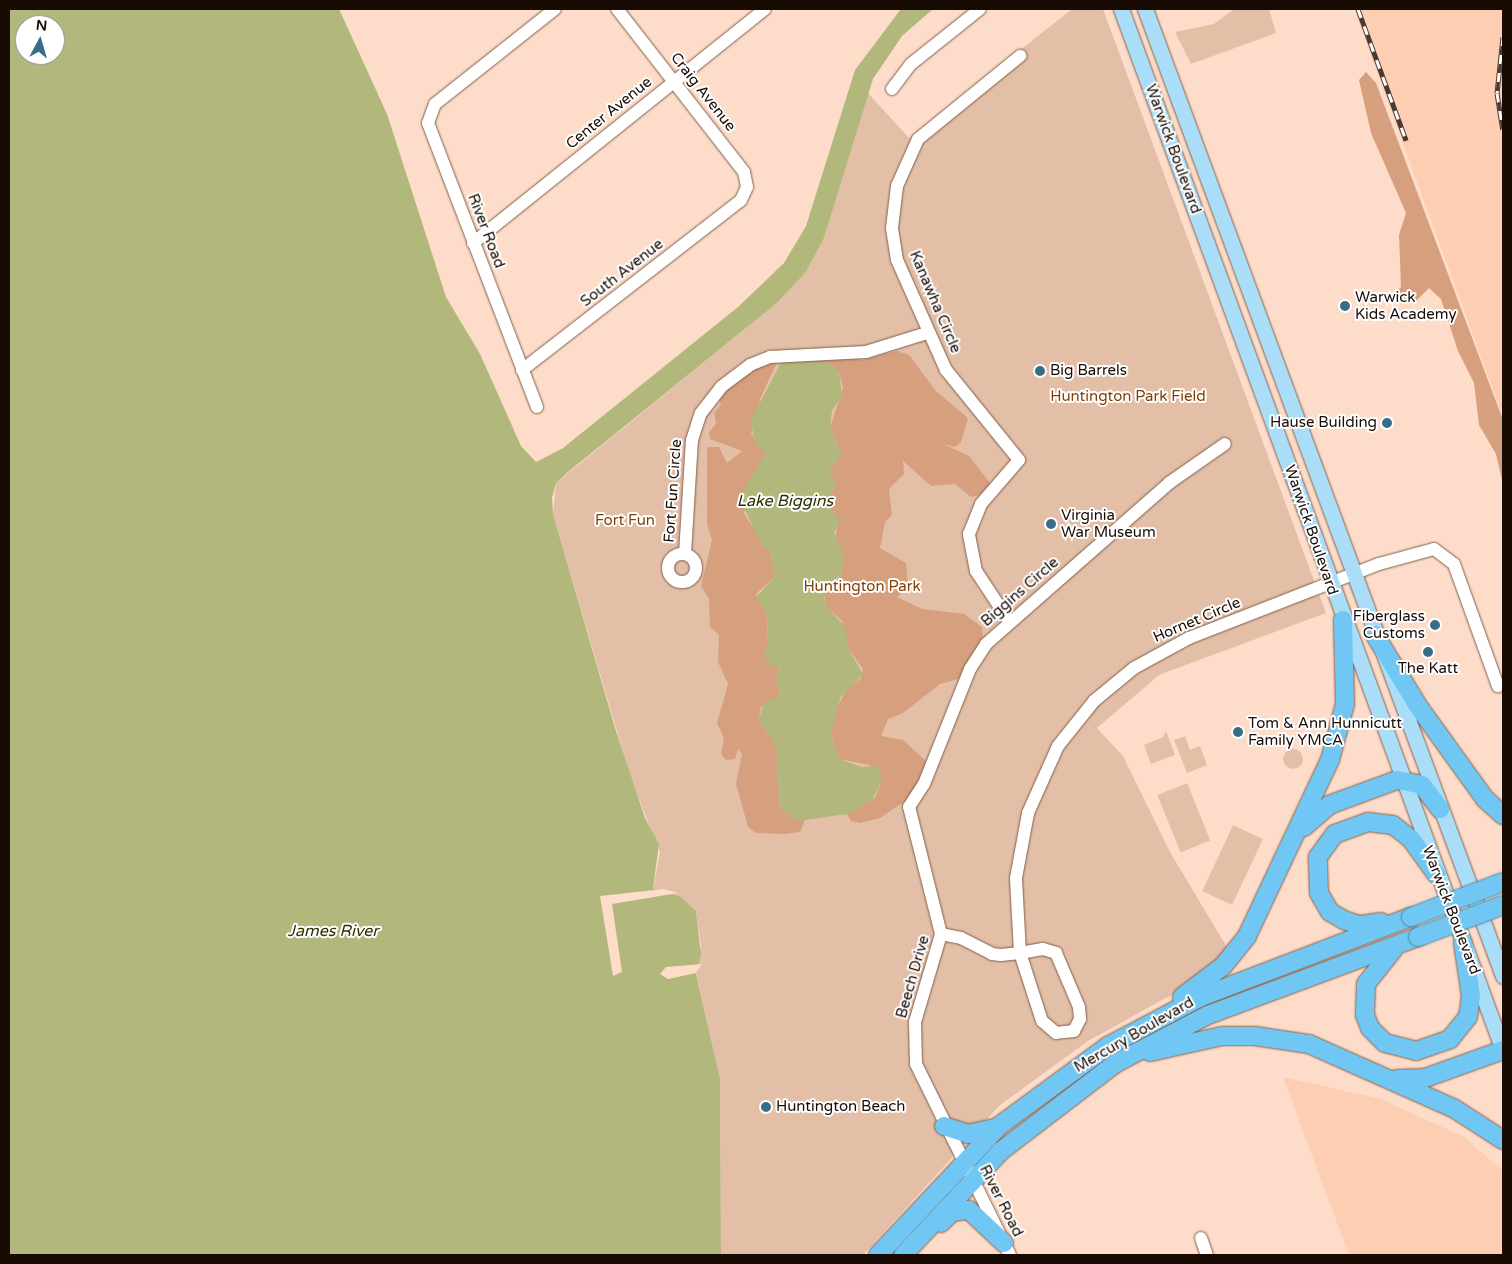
<!DOCTYPE html>
<html>
<head>
<meta charset="utf-8">
<style>
  body { margin:0 }
  #map { position:relative; width:1512px; height:1264px; overflow:hidden; background:#fdddca; font-family:"Varela Round",sans-serif }
  div>[style] { position:absolute }
  [style*='--x'] { left:calc(var(--x)*1px); top:calc(var(--y)*1px); width:calc(var(--w)*1px); rotate:calc(var(--a)*1deg) }
  .built>* { inset:0; background:#fdceb2 }
  .green>* { inset:0; background:#e4bfa8; transform-origin:0 0 }
  .round { border-radius:50% }
  .forest>* { inset:0; background:#d69f7d }
  .water>* { inset:0; background:#b2b87b }
  .pier>* { inset:0; background:#fdddca }
  .roads { filter:drop-shadow(0 0 1px #82604b) drop-shadow(0 0 1px #82604b) }
  .minor>* { height:12px; margin:-6px; padding:0 6px; transform-origin:6px; border-radius:6px; background:#fff }
  .minor>.ring { margin:-6px; padding:0; box-sizing:content-box; background:none; border:12px solid #fff; border-radius:50% }
  .major>* { height:15px; margin:-7.5px; padding:0 7.5px; transform-origin:7.5px; border-radius:7.5px; background:#aaddf8 }
  .highway>* { height:18px; margin:-9px; padding:0 9px; transform-origin:9px; border-radius:9px; background:#71c7f3 }
  .rail>* { height:5px; margin-top:-2.5px; transform-origin:0; background:repeating-linear-gradient(90deg,#fff 0 9px,#4b3a31 0 18px); box-sizing:border-box; border-block:1px solid #4b3a31 }
  .bridges { filter:drop-shadow(0 0 1px #52859f) drop-shadow(0 0 1px #52859f) }
  .highway-bridge>* { height:18px; margin:-9px; padding:0 9px; transform-origin:9px; border-radius:9px; background:#71c7f3 }
  .dots>* { width:14px; height:14px; translate:-50% -50%; box-sizing:border-box; border:2px solid #fff; border-radius:50% }
  span { translate:-50% -50%; white-space:nowrap; text-align:center; line-height:1.15; -webkit-text-stroke:4px #fff; paint-order:stroke }
  .street-label { font-size:15px; color:#170b04 }
  .poi-label { font-size:15px; color:#170b04 }
  .left { translate:0 -50%; text-align:left }
  .right { translate:-100% -50%; text-align:right }
  .park-label { font-size:15px; color:#813f05 }
  .water-label { font-size:16px; color:#2c2f00; font-style:italic }
  .frame { position:absolute; inset:0; border:10px solid #170b04; pointer-events:none }
  .north { position:absolute; left:15px; top:15px; width:50px; height:50px; box-sizing:border-box; background:#fff; border:1px solid #a29d9b; border-radius:50%; rotate:6deg; font-size:14px; font-weight:700; line-height:20px; text-align:center; color:#170b04 }
  .north::after { content:''; display:block; margin:auto; width:18px; height:22px; background:#376d89; clip-path:polygon(50% 0,100% 100%,50% 72%,0 100%) }
</style>
</head>
<body>
<div id="map">
  <div class="built">
    <div style="clip-path:polygon(1354px 9px,1503px 9px,1503px 417px)"></div>
    <div style="clip-path:polygon(1283px 1077px,1381px 1099px,1464px 1137px,1503px 1171px,1503px 1255px,1349px 1255px)"></div>
  </div>
  <div class="green">
    <div style="clip-path:polygon(1072px 9px,1103px 9px,1326px 613px,1159px 675px,1097px 728px,1123px 756px,1170px 852px,1228px 949px,1213px 965px,1184px 988px,1088px 1041px,999px 1106px,863px 1255px,721px 1255px,720px 1078px,696px 973px,701px 945px,696px 911px,680px 896px,653px 890px,660px 852px,631px 779px,553px 514px,556px 483px,777px 303px,806px 272px,824px 238px,868px 93px,909px 138px)"></div>
    <div style="clip-path:polygon(1234px 9px,1269px 9px,1276px 33px,1191px 64px,1175px 32px,1214px 24px)"></div>
    <div style="clip-path:polygon(1166px 731px,1175px 755px,1151px 764px,1144px 745px,1163px 737px)"></div>
    <div style="clip-path:polygon(1185px 736px,1190px 750px,1200px 746px,1207px 765px,1187px 773px,1174px 740px)"></div>
    <div class="round" style="left:1283px;top:749px;width:20px;height:20px"></div>
    <div style="left:1187px;top:783px;width:62px;height:32px;rotate:68deg"></div>
    <div style="left:1233px;top:825px;width:33px;height:73px;rotate:25deg"></div>
  </div>
  <div class="forest">
    <div style="clip-path:polygon(1366px 72px,1376px 83px,1503px 420px,1503px 484px,1496px 454px,1479px 425px,1474px 383px,1458px 351px,1441px 299px,1429px 288px,1414px 303px,1395px 302px,1395px 293px,1401px 287px,1399px 235px,1406px 213px,1371px 133px,1359px 80px)"></div>
    <div style="clip-path:polygon(897px 351px,909px 355px,936px 391px,968px 418px,961px 442px,955px 447px,943px 444px,969px 456px,990px 483px,980px 495px,971px 497px,955px 484px,931px 486px,903px 461px,904px 474px,889px 489px,892px 515px,885px 522px,880px 548px,906px 563px,908px 586px,897px 597px,922px 609px,964px 614px,982px 627px,983px 639px,958px 679px,940px 684px,903px 713px,888px 719px,881px 736px,903px 740px,928px 763px,926px 770px,905px 801px,880px 818px,860px 823px,851px 821px,847px 814px,875px 798px,881px 783px,870px 765px,839px 759px,831px 733px,835px 711px,847px 689px,861px 678px,863px 669px,848px 648px,842px 621px,826px 606px,824px 591px,841px 576px,844px 553px,835px 539px,837px 527px,826px 503px,829px 472px,841px 454px,830px 428px,843px 388px,839px 372px,794px 361px,843px 357px,862px 360px)"></div>
    <div style="clip-path:polygon(778px 360px,760px 399px,751px 433px,766px 453px,760px 470px,749px 480px,744px 514px,770px 552px,775px 576px,756px 594px,767px 614px,768px 645px,764px 653px,780px 666px,776px 676px,780px 695px,761px 707px,759px 719px,776px 745px,780px 808px,798px 821px,805px 820px,800px 832px,783px 834px,756px 833px,748px 827px,736px 784px,742px 754px,738px 749px,735px 759px,726px 760px,721px 754px,724px 738px,717px 723px,728px 684px,718px 662px,719px 635px,710px 627px,709px 599px,701px 586px,712px 540px,707px 524px,707px 447px,719px 447px,727px 463px,742px 451px,710px 439px,709px 432px,716px 424px,714px 413px,721px 404px,718px 397px,743px 373px)"></div>
  </div>
  <div class="water">
    <div style="clip-path:polygon(evenodd,9px 9px,339px 9px,387px 114px,446px 297px,480px 354px,521px 446px,536px 462px,563px 448px,738px 307px,784px 263px,806px 226px,855px 70px,901px 9px,933px 9px,902px 36px,873px 79px,824px 238px,806px 272px,777px 303px,568px 472px,556px 483px,552px 498px,553px 514px,615px 728px,645px 818px,659px 844px,653px 889px,680px 896px,696px 911px,701px 955px,696px 974px,720px 1078px,721px 1255px,9px 1255px,9px 9px,25px 25px,55px 25px,55px 55px,25px 55px,25px 25px)"></div>
    <div style="clip-path:polygon(782px 361px,829px 363px,839px 372px,842px 397px,832px 410px,830px 428px,841px 454px,829px 472px,836px 485px,826px 503px,840px 520px,834px 533px,844px 553px,841px 576px,831px 581px,824px 597px,826px 606px,845px 627px,848px 648px,863px 674px,840px 698px,831px 733px,839px 759px,862px 767px,876px 766px,881px 772px,881px 783px,872px 800px,847px 814px,798px 821px,780px 808px,776px 745px,759px 719px,764px 703px,780px 695px,776px 676px,780px 666px,768px 664px,764px 653px,768px 645px,767px 615px,756px 597px,775px 576px,770px 552px,762px 546px,743px 506px,743px 490px,766px 453px,756px 444px,750px 421px)"></div>
  </div>
  <div class="pier">
    <div style="clip-path:polygon(664px 889px,678px 893px,612px 904px,622px 972px,613px 976px,600px 896px)"></div>
    <div style="clip-path:polygon(702px 964px,696px 973px,668px 979px,660px 974px,666px 967px)"></div>
  </div>
  <div class="roads">
    <div class="minor">
      <div style="--x:892;--y:89;--w:31;--a:-53"></div>
      <div style="--x:911;--y:64;--w:88;--a:-38.6"></div>
      <div style="--x:473;--y:243;--w:374;--a:-38.7"></div>
      <div style="--x:522;--y:370;--w:277;--a:-37.8"></div>
      <div style="--x:741;--y:200;--w:14;--a:-65"></div>
      <div style="--x:747;--y:187;--w:15;--a:-101"></div>
      <div style="--x:744;--y:172;--w:207;--a:-127.9"></div>
      <div style="--x:537;--y:407;--w:304;--a:-111"></div>
      <div style="--x:428;--y:123;--w:20;--a:-70"></div>
      <div style="--x:435;--y:104;--w:153;--a:-38.4"></div>
      <div class="ring" style="left:668px;top:554px;width:16px;height:16px"></div>
      <div style="--x:685;--y:554;--w:114;--a:-86.5"></div>
      <div style="--x:692;--y:440;--w:28;--a:-72"></div>
      <div style="--x:701;--y:413;--w:33;--a:-52"></div>
      <div style="--x:721;--y:387;--w:36;--a:-37"></div>
      <div style="--x:750;--y:365;--w:22;--a:-22"></div>
      <div style="--x:770;--y:357;--w:96;--a:-3"></div>
      <div style="--x:866;--y:352;--w:64;--a:-17.3"></div>
      <div style="--x:1009;--y:621;--w:60;--a:-123.4"></div>
      <div style="--x:976;--y:571;--w:38;--a:-101"></div>
      <div style="--x:969;--y:534;--w:32;--a:-68"></div>
      <div style="--x:981;--y:504;--w:58;--a:-49.2"></div>
      <div style="--x:1019;--y:460;--w:116;--a:-129"></div>
      <div style="--x:946;--y:370;--w:120;--a:-114"></div>
      <div style="--x:897;--y:260;--w:32;--a:-99"></div>
      <div style="--x:892;--y:228;--w:42;--a:-83.2"></div>
      <div style="--x:897;--y:186;--w:51;--a:-65.9"></div>
      <div style="--x:918;--y:139;--w:132;--a:-39.1"></div>
      <div style="--x:941;--y:934;--w:20;--a:11"></div>
      <div style="--x:961;--y:938;--w:35;--a:27"></div>
      <div style="--x:992;--y:954;--w:9;--a:6"></div>
      <div style="--x:1001;--y:955;--w:19;--a:-6"></div>
      <div style="--x:1020;--y:953;--w:23;--a:-10"></div>
      <div style="--x:1043;--y:949;--w:14;--a:17"></div>
      <div style="--x:1056;--y:953;--w:59;--a:66.9"></div>
      <div style="--x:1079;--y:1007;--w:12;--a:85"></div>
      <div style="--x:1080;--y:1019;--w:13;--a:117"></div>
      <div style="--x:1074;--y:1031;--w:18;--a:174"></div>
      <div style="--x:1056;--y:1033;--w:18;--a:-139"></div>
      <div style="--x:1042;--y:1021;--w:71;--a:-107.9"></div>
      <div style="--x:1020;--y:953;--w:75;--a:-93.1"></div>
      <div style="--x:1016;--y:878;--w:66;--a:-79.5"></div>
      <div style="--x:1028;--y:813;--w:73;--a:-65.9"></div>
      <div style="--x:1058;--y:746;--w:58;--a:-51.3"></div>
      <div style="--x:1094;--y:701;--w:52;--a:-39.5"></div>
      <div style="--x:1134;--y:668;--w:63;--a:-28.6"></div>
      <div style="--x:1189;--y:638;--w:204;--a:-21.3"></div>
      <div style="--x:1379;--y:564;--w:57;--a:-15.3"></div>
      <div style="--x:1434;--y:549;--w:25;--a:37"></div>
      <div style="--x:1454;--y:564;--w:130;--a:70.2"></div>
      <div style="--x:1201;--y:1238;--w:18;--a:71"></div>
      <div style="--x:1010;--y:1255;--w:213;--a:-116.2"></div>
      <div style="--x:916;--y:1064;--w:42;--a:-91.4"></div>
      <div style="--x:915;--y:1022;--w:92;--a:-73.5"></div>
      <div style="--x:941;--y:934;--w:131;--a:-104.1"></div>
      <div style="--x:909;--y:807;--w:27;--a:-57"></div>
      <div style="--x:924;--y:784;--w:124;--a:-68.2"></div>
      <div style="--x:970;--y:669;--w:30;--a:-57"></div>
      <div style="--x:986;--y:644;--w:244;--a:-41.3"></div>
      <div style="--x:1169;--y:483;--w:68;--a:-34.9"></div>
    </div>
    <div class="major">
      <div style="--x:1121;--y:9;--w:1109;--a:69.85"></div>
      <div style="--x:1145;--y:9;--w:1031;--a:69.68"></div>
    </div>
    <div class="highway">
      <div style="--x:1375;--y:635;--w:83;--a:58.8"></div>
      <div style="--x:1418;--y:706;--w:115;--a:54.2"></div>
      <div style="--x:1485;--y:799;--w:24;--a:42"></div>
      <div style="--x:1304;--y:827;--w:33;--a:-41"></div>
      <div style="--x:1329;--y:805;--w:72;--a:-20.2"></div>
      <div style="--x:1397;--y:780;--w:25;--a:11"></div>
      <div style="--x:1422;--y:785;--w:30;--a:53"></div>
      <div style="--x:1381;--y:922;--w:22;--a:172"></div>
      <div style="--x:1359;--y:925;--w:16;--a:-162"></div>
      <div style="--x:1344;--y:920;--w:16;--a:-150"></div>
      <div style="--x:1330;--y:912;--w:22;--a:-120"></div>
      <div style="--x:1319;--y:893;--w:36;--a:-92"></div>
      <div style="--x:1318;--y:857;--w:29;--a:-54"></div>
      <div style="--x:1335;--y:834;--w:35;--a:-20"></div>
      <div style="--x:1368;--y:822;--w:25;--a:7"></div>
      <div style="--x:1393;--y:825;--w:23;--a:38"></div>
      <div style="--x:1411;--y:839;--w:44;--a:54.2"></div>
      <div style="--x:1393;--y:950;--w:43;--a:128.5"></div>
      <div style="--x:1366;--y:984;--w:31;--a:92"></div>
      <div style="--x:1365;--y:1015;--w:14;--a:69"></div>
      <div style="--x:1370;--y:1028;--w:21;--a:45"></div>
      <div style="--x:1385;--y:1043;--w:32;--a:14"></div>
      <div style="--x:1416;--y:1051;--w:36;--a:-19"></div>
      <div style="--x:1450;--y:1039;--w:28;--a:-51"></div>
      <div style="--x:1468;--y:1017;--w:21;--a:-82"></div>
      <div style="--x:1471;--y:996;--w:54;--a:-98.6"></div>
      <div style="--x:1182;--y:997;--w:51;--a:-37.1"></div>
      <div style="--x:1223;--y:966;--w:38;--a:-51"></div>
      <div style="--x:1247;--y:936;--w:195;--a:-64.8"></div>
      <div style="--x:1330;--y:760;--w:58;--a:-75"></div>
      <div style="--x:1345;--y:704;--w:84;--a:-91.4"></div>
      <div style="--x:1150;--y:1052;--w:74;--a:-12.5"></div>
      <div style="--x:1222;--y:1036;--w:33;--a:0"></div>
      <div style="--x:1255;--y:1036;--w:55;--a:8.4"></div>
      <div style="--x:1309;--y:1044;--w:160;--a:24"></div>
      <div style="--x:1455;--y:1109;--w:57;--a:32.9"></div>
      <div style="--x:1397;--y:1079;--w:28;--a:-2"></div>
      <div style="--x:1425;--y:1078;--w:83;--a:-19.7"></div>
      <div style="--x:944;--y:1126;--w:25;--a:18"></div>
      <div style="--x:968;--y:1134;--w:27;--a:-13"></div>
      <div style="--x:941;--y:1223;--w:16;--a:-45"></div>
      <div style="--x:952;--y:1212;--w:17;--a:-7"></div>
      <div style="--x:969;--y:1210;--w:48;--a:43.3"></div>
      <div style="--x:878;--y:1255;--w:177;--a:-46.8"></div>
      <div style="--x:999;--y:1126;--w:135;--a:-36.3"></div>
      <div style="--x:1108;--y:1046;--w:105;--a:-27.8"></div>
      <div style="--x:1201;--y:997;--w:225;--a:-20.9"></div>
      <div style="--x:903;--y:1255;--w:143;--a:-46.7"></div>
      <div style="--x:1001;--y:1151;--w:145;--a:-37.4"></div>
      <div style="--x:1116;--y:1063;--w:104;--a:-27.6"></div>
      <div style="--x:1208;--y:1015;--w:224;--a:-20.4"></div>
    </div>
  </div>
  <div class="rail">
    <div style="--x:1358;--y:9;--w:140;--a:69.9"></div>
    <div style="--x:1503;--y:37;--w:56;--a:96.1"></div>
    <div style="--x:1497;--y:93;--w:37;--a:81"></div>
  </div>
  <div class="bridges">
    <div class="highway-bridge">
      <div style="--x:1411;--y:917;--w:98;--a:-20.8"></div>
      <div style="--x:1418;--y:937;--w:91;--a:-20.6"></div>
    </div>
  </div>
  <div class="dots">
    <div style="left:1345px;top:306px;background:#376d89"></div>
    <div style="left:1040px;top:371px;background:#376d89"></div>
    <div style="left:1387px;top:423px;background:#376d89"></div>
    <div style="left:1051px;top:524px;background:#376d89"></div>
    <div style="left:1435px;top:625px;background:#376d89"></div>
    <div style="left:1428px;top:652px;background:#376d89"></div>
    <div style="left:1238px;top:732px;background:#376d89"></div>
    <div style="left:766px;top:1107px;background:#376d89"></div>
  </div>
  <div class="street-label">
    <span style="left:703px;top:92px;rotate:52deg">Craig Avenue</span>
    <span style="left:609px;top:113px;rotate:-39deg">Center Avenue</span>
    <span style="left:1173px;top:149px;rotate:70deg">Warwick Boulevard</span>
    <span style="left:486px;top:231px;rotate:69deg">River Road</span>
    <span style="left:622px;top:273px;rotate:-38deg">South Avenue</span>
    <span style="left:935px;top:302px;rotate:67deg">Kanawha Circle</span>
    <span style="left:673px;top:491px;rotate:-86deg">Fort Fun Circle</span>
    <span style="left:1311px;top:530px;rotate:71deg">Warwick Boulevard</span>
    <span style="left:1020px;top:592px;rotate:-41deg">Biggins Circle</span>
    <span style="left:1197px;top:620px;rotate:-23deg">Hornet Circle</span>
    <span style="left:1451px;top:910px;rotate:69deg">Warwick Boulevard</span>
    <span style="left:913px;top:977px;rotate:-74deg">Beech Drive</span>
    <span style="left:1134px;top:1035px;rotate:-30deg">Mercury Boulevard</span>
    <span style="left:1001px;top:1201px;rotate:63deg">River Road</span>
  </div>
  <div class="poi-label">
    <span class="left" style="left:1355px;top:306px">Warwick<br>Kids Academy</span>
    <span class="left" style="left:1050px;top:371px">Big Barrels</span>
    <span class="right" style="left:1377px;top:423px">Hause Building</span>
    <span class="left" style="left:1061px;top:524px">Virginia<br>War Museum</span>
    <span class="right" style="left:1425px;top:625px">Fiberglass<br>Customs</span>
    <span style="left:1428px;top:669px">The Katt</span>
    <span class="left" style="left:1248px;top:732px">Tom &amp; Ann Hunnicutt<br>Family YMCA</span>
    <span class="left" style="left:776px;top:1107px">Huntington Beach</span>
  </div>
  <div class="park-label">
    <span style="left:1128px;top:397px">Huntington Park Field</span>
    <span style="left:625px;top:521px">Fort Fun</span>
    <span style="left:862px;top:587px">Huntington Park</span>
  </div>
  <div class="water-label">
    <span style="left:785px;top:501px">Lake Biggins</span>
    <span style="left:333px;top:931px">James River</span>
  </div>
  <div class="frame"></div>
  <div class="north">N</div>
</div>
</body>
</html>
